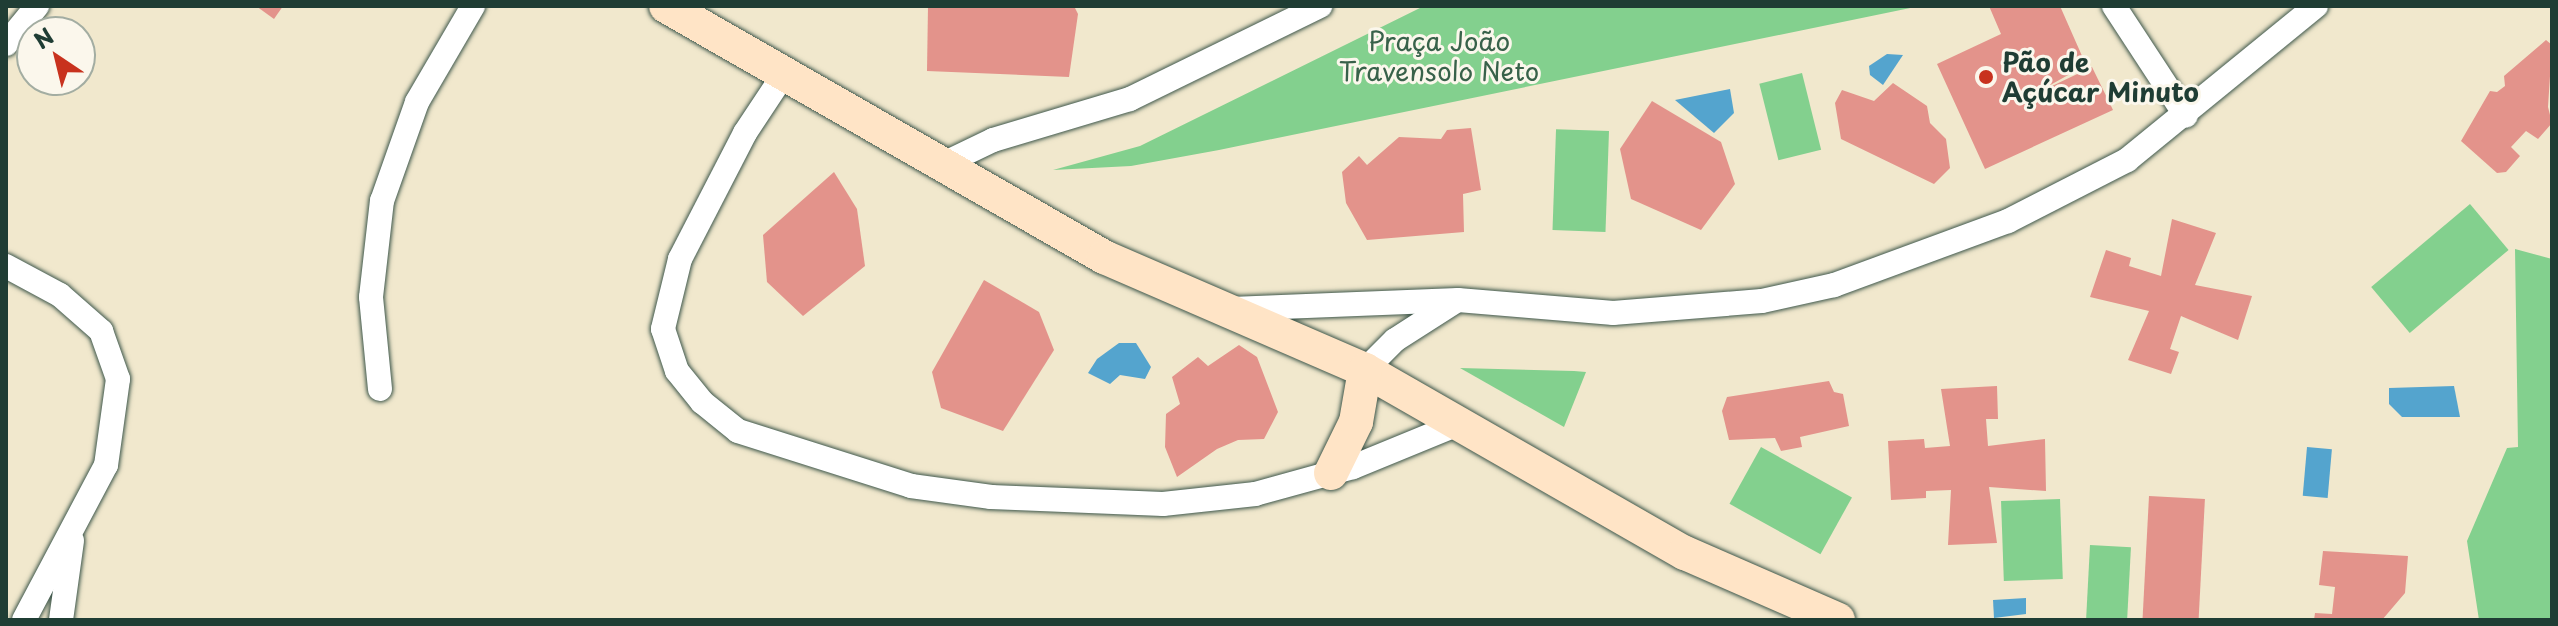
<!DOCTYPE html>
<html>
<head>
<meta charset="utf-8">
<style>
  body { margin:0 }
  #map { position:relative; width:2558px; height:626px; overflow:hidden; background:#f1e8cd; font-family:"Playpen Sans",sans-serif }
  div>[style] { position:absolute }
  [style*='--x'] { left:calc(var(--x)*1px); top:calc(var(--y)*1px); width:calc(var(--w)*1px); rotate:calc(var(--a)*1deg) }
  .green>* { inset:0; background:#83d08e; transform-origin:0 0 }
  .water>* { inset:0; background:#54a4ce; transform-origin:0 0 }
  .building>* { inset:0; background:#e3938b; transform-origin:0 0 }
  .roads { filter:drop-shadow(0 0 2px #3e574b) drop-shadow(0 0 2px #3e574b) }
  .street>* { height:24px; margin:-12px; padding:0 12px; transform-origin:12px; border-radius:12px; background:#fff }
  .secondary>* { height:34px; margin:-17px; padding:0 17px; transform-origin:17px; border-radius:17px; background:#ffe4c6 }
  .dots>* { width:22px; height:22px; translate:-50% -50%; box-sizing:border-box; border:4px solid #fbf7ec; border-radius:50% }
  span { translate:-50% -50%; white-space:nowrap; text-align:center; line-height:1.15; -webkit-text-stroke:6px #fbf7ec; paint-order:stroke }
  .park-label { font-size:26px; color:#38624a }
  .poi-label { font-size:26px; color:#1f3d34; font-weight:700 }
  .left { translate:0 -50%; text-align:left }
  .frame { position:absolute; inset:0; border:8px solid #1f3d34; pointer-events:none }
  .north { position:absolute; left:16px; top:16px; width:80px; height:80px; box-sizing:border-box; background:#fbf7ec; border:2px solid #a3ada2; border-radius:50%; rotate:325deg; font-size:22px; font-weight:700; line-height:32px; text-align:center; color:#1f3d34 }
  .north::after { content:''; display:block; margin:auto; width:28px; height:36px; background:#c8321e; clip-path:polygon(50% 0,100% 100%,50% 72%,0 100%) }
</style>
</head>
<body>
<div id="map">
  <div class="green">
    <div style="clip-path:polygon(1424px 6px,1920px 6px,1219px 150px,1131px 166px,1053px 170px,1140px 146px)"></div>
    <div style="left:1802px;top:73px;width:79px;height:44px;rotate:76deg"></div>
    <div style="left:1609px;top:131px;width:101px;height:53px;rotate:92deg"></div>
    <div style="left:2470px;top:204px;width:60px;height:129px;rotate:50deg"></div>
    <div style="clip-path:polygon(2515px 249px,2552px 259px,2552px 620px,2479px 620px,2467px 541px,2507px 448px,2518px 447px)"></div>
    <div style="clip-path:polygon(1460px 368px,1574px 371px,1586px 372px,1564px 427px)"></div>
    <div style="left:1761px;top:447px;width:104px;height:65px;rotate:29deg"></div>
    <div style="left:2060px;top:499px;width:80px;height:59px;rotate:88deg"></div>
    <div style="left:2090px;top:545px;width:41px;height:75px;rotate:3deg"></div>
  </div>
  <div class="water">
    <div style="clip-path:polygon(1887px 54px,1903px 55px,1883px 85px,1870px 75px,1869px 66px)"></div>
    <div style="clip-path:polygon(1730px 89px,1734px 113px,1714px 133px,1675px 100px)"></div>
    <div style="clip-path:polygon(1119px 343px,1136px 343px,1151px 367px,1145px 379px,1120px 375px,1110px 384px,1088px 373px,1097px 359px)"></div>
    <div style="clip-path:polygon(2454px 386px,2460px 417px,2402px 417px,2389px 404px,2389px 388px)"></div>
    <div style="left:2307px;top:447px;width:25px;height:49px;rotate:5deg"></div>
    <div style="clip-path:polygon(2026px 598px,2026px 614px,1994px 618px,1993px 600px)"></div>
  </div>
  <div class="building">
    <div style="clip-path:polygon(256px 6px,283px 6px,274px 19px)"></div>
    <div style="clip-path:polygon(928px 6px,1074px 6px,1078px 14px,1069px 77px,927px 71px)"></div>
    <div style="clip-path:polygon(1989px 6px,2060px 6px,2086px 65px,2029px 97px,2092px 67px,2113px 110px,1985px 169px,1937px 64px,2001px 34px)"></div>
    <div style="clip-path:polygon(2546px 40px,2552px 45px,2548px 107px,2552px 123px,2538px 139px,2526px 131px,2511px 147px,2520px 156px,2506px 172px,2497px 173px,2461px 141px,2490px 91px,2497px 92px,2505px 86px,2504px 76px)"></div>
    <div style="clip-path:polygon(1893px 83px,1927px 106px,1930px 123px,1946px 139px,1950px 168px,1934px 184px,1841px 139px,1835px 103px,1842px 90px,1874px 101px)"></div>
    <div style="clip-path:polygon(1652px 101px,1721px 142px,1735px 184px,1701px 230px,1631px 199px,1620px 149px)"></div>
    <div style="clip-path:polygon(1471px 128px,1481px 190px,1463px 194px,1464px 232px,1367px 240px,1346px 203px,1342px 172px,1359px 156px,1367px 165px,1399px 137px,1441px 139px,1447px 130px)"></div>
    <div style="clip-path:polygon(834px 172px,857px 209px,865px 266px,803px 316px,767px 282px,763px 235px)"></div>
    <div style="clip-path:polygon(2172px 219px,2216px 233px,2195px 285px,2252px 296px,2238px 340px,2181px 316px,2170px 349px,2179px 352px,2171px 374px,2128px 360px,2149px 311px,2090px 297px,2106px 250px,2131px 258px,2129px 266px,2161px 276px)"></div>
    <div style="clip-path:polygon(984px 280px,1039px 312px,1054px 350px,1003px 431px,941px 408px,932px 372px)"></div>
    <div style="clip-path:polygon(1239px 345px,1257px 357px,1278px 412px,1264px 439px,1238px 440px,1217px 449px,1177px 477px,1165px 447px,1166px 414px,1180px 404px,1172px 377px,1198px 357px,1208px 366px)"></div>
    <div style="clip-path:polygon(1829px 381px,1834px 392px,1843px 394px,1849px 426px,1800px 437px,1802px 447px,1781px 451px,1775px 438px,1729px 440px,1722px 411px,1727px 397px)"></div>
    <div style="clip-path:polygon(1997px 386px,1998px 419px,1986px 419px,1988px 446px,2045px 439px,2046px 491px,1989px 487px,1997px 543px,1948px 545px,1951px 490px,1926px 491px,1926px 498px,1891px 500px,1888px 441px,1924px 439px,1925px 448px,1950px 446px,1941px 389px)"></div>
    <div style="left:2149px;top:496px;width:56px;height:124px;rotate:3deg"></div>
    <div style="clip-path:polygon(2323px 551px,2408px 556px,2405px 593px,2382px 620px,2314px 620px,2315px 613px,2332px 614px,2335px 587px,2319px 585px)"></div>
  </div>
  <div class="roads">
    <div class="street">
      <div style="--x:2114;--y:6;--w:131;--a:56.8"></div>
      <div style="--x:6;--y:44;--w:49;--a:-50.8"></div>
      <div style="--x:782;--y:77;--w:67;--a:123.5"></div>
      <div style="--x:745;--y:133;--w:142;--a:117.3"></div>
      <div style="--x:680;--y:259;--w:72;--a:103.7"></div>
      <div style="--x:663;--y:329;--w:44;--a:71.6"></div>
      <div style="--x:677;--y:371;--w:40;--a:51"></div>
      <div style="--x:702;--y:402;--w:46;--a:38.9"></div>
      <div style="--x:738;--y:431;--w:182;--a:17.6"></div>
      <div style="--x:911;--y:486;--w:81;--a:7.8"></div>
      <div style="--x:991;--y:497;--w:172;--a:2.3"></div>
      <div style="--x:1163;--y:504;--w:93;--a:-6.2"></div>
      <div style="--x:1255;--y:494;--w:102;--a:-15.4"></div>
      <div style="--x:1353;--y:467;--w:113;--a:-22.3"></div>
      <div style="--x:939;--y:166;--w:60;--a:-25.7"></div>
      <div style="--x:993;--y:140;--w:143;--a:-16.7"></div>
      <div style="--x:1130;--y:99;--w:212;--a:-26.1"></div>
      <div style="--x:6;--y:266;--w:61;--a:28.2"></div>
      <div style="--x:60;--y:295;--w:55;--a:41.3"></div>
      <div style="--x:101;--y:331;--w:51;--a:70.5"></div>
      <div style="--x:118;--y:379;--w:87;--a:97.9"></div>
      <div style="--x:106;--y:465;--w:175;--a:117.9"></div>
      <div style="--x:1231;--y:309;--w:227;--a:-2.3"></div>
      <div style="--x:1458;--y:300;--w:156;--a:4.8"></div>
      <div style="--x:1613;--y:313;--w:149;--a:-4.6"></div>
      <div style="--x:1762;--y:301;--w:74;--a:-12.5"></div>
      <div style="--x:1834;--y:285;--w:185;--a:-20.2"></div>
      <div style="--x:2008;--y:221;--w:134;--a:-27.1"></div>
      <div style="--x:2127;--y:160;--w:244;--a:-39.2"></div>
      <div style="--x:1365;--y:370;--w:42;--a:-45"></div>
      <div style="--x:1395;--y:340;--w:72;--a:-32.6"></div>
      <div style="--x:380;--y:389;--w:92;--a:-95.6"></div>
      <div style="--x:371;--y:297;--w:97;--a:-83.5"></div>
      <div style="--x:382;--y:201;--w:105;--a:-70.5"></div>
      <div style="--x:417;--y:102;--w:111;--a:-59.7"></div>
      <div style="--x:61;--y:620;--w:80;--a:-82.1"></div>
    </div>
    <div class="secondary">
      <div style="--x:666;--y:6;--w:505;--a:29.82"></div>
      <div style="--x:1104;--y:257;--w:284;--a:23.4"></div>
      <div style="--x:1365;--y:370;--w:369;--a:29.8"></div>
      <div style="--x:1685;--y:553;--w:167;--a:23.6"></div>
      <div style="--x:1331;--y:473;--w:57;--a:-63.9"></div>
      <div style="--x:1356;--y:422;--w:53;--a:-80.2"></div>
    </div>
  </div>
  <div class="dots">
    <div style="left:1986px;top:77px;background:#c8321e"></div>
  </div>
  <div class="park-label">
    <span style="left:1439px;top:56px">Praça João<br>Travensolo Neto</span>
  </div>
  <div class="poi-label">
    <span class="left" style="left:2002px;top:77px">Pão de<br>Açúcar Minuto</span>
  </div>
  <div class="frame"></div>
  <div class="north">N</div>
</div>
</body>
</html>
